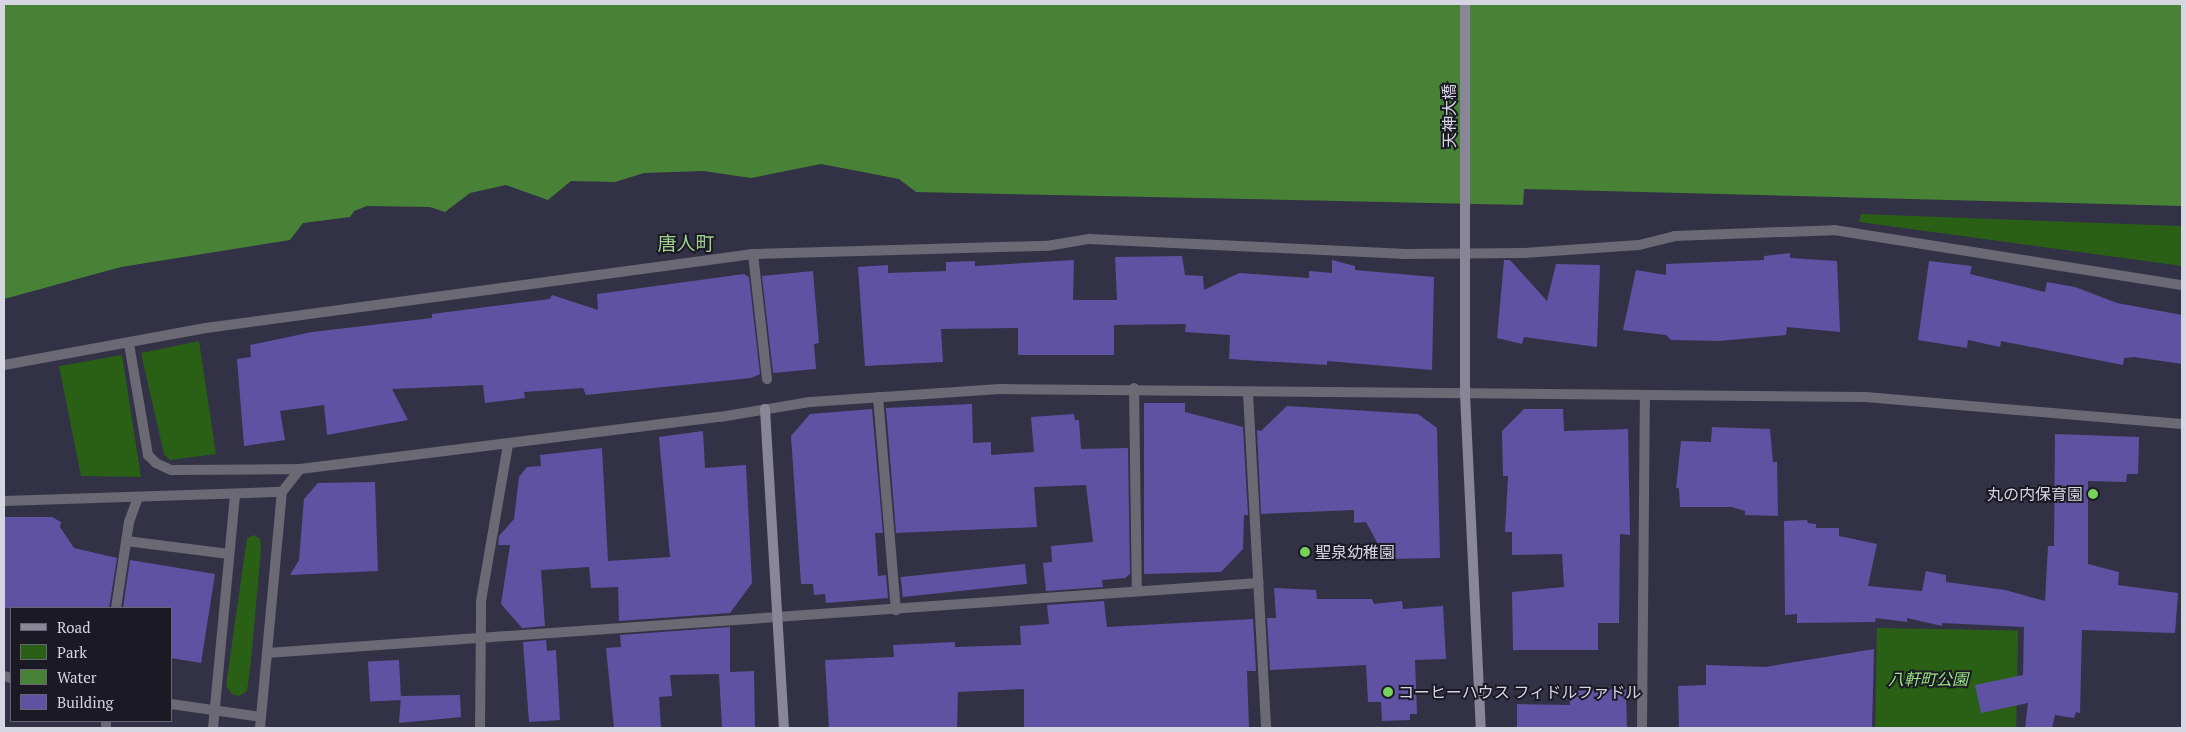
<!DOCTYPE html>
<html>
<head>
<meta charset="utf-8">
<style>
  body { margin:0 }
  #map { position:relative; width:2186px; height:732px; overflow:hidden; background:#333146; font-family:"PT Serif","Noto Sans JP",serif }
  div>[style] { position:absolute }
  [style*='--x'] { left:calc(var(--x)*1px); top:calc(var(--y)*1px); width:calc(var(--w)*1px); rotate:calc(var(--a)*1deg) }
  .green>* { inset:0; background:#296016; transform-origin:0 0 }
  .water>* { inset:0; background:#488237 }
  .building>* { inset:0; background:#6052a2; transform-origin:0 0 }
  .street>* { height:10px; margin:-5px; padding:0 5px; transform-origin:5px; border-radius:5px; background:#6a6974 }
  .secondary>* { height:10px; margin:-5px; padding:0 5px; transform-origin:5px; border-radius:5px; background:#888697 }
  .dots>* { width:14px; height:14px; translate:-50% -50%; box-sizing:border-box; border:2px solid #1b1a24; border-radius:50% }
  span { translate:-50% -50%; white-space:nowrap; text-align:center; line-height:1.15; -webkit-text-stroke:4px #1b1a24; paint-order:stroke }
  .street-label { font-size:16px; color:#d6d5e2 }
  .poi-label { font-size:16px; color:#d6d5e2 }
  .right { translate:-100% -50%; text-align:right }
  .left { translate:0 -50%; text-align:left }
  .park-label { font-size:16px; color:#97e682; font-style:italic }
  .quarter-label { font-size:19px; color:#9fd091 }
  .frame { position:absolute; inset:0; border:5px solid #d6d5e2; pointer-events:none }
  .legend { position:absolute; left:10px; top:607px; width:162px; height:115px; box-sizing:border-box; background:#1b1a24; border:1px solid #666570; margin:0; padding:6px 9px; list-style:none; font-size:15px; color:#d6d5e2 }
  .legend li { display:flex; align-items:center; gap:10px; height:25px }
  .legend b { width:25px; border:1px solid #666570 }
</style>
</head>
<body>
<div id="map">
  <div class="green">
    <div style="clip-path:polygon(1861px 214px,2182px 226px,2182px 266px,1859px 222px)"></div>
    <div style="clip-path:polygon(199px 341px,216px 454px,170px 460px,164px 454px,141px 353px)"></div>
    <div style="clip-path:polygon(122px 355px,141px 477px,81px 476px,59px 366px)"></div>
    <div style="clip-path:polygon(254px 535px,260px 539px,261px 550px,251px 661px,247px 691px,239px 696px,232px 694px,226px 686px,247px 538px)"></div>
    <div style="left:1877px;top:628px;width:141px;height:100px;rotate:1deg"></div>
  </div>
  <div class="water">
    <div style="clip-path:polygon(4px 4px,2182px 4px,2182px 206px,1524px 189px,1523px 205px,916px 192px,899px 179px,821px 164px,751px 178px,703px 171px,644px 173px,615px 182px,571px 181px,548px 200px,506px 185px,470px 193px,445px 212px,430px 207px,367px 206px,354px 211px,350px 217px,303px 223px,290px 240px,121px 267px,4px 299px)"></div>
  </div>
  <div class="building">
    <div style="clip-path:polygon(1790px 253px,1790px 258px,1837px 261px,1840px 332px,1787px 327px,1786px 335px,1719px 341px,1671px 340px,1666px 335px,1623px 330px,1636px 270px,1666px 275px,1666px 264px,1764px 260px,1764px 256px)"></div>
    <div style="clip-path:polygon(1182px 256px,1185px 275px,1203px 276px,1204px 290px,1239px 273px,1309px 278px,1309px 271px,1332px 273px,1332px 260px,1355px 266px,1355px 270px,1434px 277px,1432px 370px,1327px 361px,1327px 365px,1229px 359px,1230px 335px,1185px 332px,1186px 324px,1114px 325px,1114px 355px,1018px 355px,1018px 328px,941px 329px,943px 362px,865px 366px,858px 267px,888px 265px,888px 273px,946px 271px,946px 262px,975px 261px,975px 266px,1074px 260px,1073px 300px,1117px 300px,1115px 257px)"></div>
    <div style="clip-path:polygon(1504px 260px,1510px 260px,1547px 301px,1556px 264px,1600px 265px,1597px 347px,1524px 337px,1522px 344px,1497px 338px)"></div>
    <div style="clip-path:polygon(1929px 261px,1972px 266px,1970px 274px,2045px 292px,2047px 282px,2075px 287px,2117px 303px,2182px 315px,2182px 364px,2134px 357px,2124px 358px,2123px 365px,2001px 341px,2000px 347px,1968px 340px,1967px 348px,1918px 340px)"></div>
    <div style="clip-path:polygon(813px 271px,819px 343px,814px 344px,816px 369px,773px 373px,762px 276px)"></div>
    <div style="clip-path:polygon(744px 274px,749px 277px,760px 374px,751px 378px,586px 395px,583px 388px,524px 392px,525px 398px,485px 403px,483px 385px,392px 389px,408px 420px,327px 435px,324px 405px,280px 411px,285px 440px,244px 446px,237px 359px,251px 357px,250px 345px,312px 332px,432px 318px,432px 314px,550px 299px,552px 295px,598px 310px,597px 294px)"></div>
    <div style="clip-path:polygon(1144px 403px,1185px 403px,1185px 412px,1243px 427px,1248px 515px,1244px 515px,1243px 549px,1221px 572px,1144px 574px)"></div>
    <div style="clip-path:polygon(972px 404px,973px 443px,991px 442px,991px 455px,1034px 452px,1031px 417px,1074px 414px,1075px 420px,1079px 420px,1081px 449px,1128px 448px,1130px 574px,1125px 578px,1102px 580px,1103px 587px,1046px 591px,1043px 563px,1052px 562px,1051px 546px,1093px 542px,1086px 485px,1034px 487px,1037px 527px,896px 533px,886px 408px)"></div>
    <div style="clip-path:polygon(1287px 406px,1418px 414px,1437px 428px,1440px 558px,1386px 559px,1366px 522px,1354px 523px,1354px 510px,1261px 514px,1257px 430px,1261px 431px)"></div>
    <div style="clip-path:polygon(872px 409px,883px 533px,875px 533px,878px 576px,886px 575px,888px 598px,826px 603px,825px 594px,814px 595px,813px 584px,801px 584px,791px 436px,810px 414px)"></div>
    <div style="clip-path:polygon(1524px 409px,1563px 409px,1564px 431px,1628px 429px,1630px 535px,1620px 534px,1619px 623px,1598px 623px,1598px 650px,1513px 650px,1512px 592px,1564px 587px,1562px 554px,1512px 555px,1512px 532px,1505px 532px,1508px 476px,1503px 476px,1502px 431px)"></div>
    <div style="clip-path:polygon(1712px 427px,1770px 429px,1773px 462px,1777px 462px,1778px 516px,1745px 515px,1745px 511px,1732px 507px,1680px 507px,1679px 488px,1676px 488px,1681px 441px,1711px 442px)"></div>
    <div style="clip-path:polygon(703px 431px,705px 468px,746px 465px,752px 583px,730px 613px,619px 621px,618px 587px,591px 588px,589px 567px,541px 570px,545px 626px,522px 628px,501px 604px,510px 545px,498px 545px,499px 536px,514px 519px,519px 477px,527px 467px,541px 466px,540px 455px,602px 448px,608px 561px,670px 557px,659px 437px)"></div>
    <div style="clip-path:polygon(2055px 434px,2139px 437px,2138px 474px,2127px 474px,2126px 482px,2088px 481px,2088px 564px,2119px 572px,2118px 585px,2178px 593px,2175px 633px,2082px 630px,2080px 713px,2076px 712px,2074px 718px,2055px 715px,2052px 728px,2025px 728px,2028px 703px,1981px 713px,1975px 685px,2023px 675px,2024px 627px,1942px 623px,1942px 626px,1907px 618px,1907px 622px,1876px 618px,1875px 622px,1797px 623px,1797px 614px,1785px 615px,1784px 521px,1807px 520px,1808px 523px,1816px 524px,1816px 528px,1839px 528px,1839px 536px,1877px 544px,1868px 586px,1922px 591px,1926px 571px,1946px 575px,1946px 582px,2005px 590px,2045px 601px,2048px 546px,2054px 546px)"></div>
    <div style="clip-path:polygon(375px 482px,378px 571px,290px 575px,299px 560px,304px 499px,318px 483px)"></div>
    <div style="clip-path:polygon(4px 517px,52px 517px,61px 522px,60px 527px,74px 548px,117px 558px,109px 608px,4px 608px)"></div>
    <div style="clip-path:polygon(130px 560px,215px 574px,201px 663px,171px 658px,171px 608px,123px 608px)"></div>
    <div style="left:1025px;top:564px;width:20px;height:125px;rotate:84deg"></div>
    <div style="clip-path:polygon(1274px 588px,1316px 590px,1317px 599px,1372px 599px,1374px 604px,1402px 601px,1403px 609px,1443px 606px,1446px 659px,1415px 660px,1417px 714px,1410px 714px,1410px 720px,1382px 721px,1381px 702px,1368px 702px,1366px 665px,1270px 670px,1267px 618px,1276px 618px)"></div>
    <div style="clip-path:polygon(1104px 601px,1107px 627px,1253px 619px,1256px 671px,1247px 671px,1249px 728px,1024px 728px,1024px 689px,958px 692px,957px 728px,829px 728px,825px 660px,894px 657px,893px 645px,955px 642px,955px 647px,1021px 645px,1020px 626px,1049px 624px,1047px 605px)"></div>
    <div style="clip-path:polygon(730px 627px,730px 672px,754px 671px,755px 728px,722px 728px,719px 674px,670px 675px,672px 696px,659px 697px,661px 728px,614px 728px,606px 648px,621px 647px,620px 635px)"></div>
    <div style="clip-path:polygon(546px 640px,547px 651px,556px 650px,560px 720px,529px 722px,523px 642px)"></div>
    <div style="clip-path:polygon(1874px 649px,1872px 728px,1679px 728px,1678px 686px,1706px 685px,1706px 665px,1765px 667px)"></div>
    <div style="left:399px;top:660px;width:40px;height:31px;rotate:87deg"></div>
    <div style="clip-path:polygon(1626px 689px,1627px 728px,1517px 728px,1517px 704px,1570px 705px,1569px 691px)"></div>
    <div style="clip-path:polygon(460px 695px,461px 717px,399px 723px,401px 696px)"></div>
  </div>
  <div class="street">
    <div style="--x:753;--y:254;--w:126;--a:83.6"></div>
    <div style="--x:129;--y:344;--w:113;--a:80.3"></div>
    <div style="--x:148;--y:455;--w:11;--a:45"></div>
    <div style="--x:156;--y:463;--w:17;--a:25"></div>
    <div style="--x:171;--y:470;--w:129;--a:-0.4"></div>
    <div style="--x:4;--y:365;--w:205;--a:-10.4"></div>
    <div style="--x:206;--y:328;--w:552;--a:-7.7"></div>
    <div style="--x:753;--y:254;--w:294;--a:-1.6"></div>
    <div style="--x:1047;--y:246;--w:43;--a:-9.5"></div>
    <div style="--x:1089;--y:239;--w:313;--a:2.7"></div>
    <div style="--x:1402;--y:254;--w:122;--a:-0.5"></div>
    <div style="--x:1524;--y:253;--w:115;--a:-4"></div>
    <div style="--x:1639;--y:245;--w:36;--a:-14"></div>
    <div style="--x:1674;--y:236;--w:160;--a:-2.1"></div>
    <div style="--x:1834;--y:230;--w:352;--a:9"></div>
    <div style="--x:1134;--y:388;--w:203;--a:89.2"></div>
    <div style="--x:1248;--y:393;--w:335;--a:86.9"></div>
    <div style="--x:878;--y:397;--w:214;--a:85.2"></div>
    <div style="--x:4;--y:501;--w:278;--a:-1.9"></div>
    <div style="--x:282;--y:492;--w:29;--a:-52"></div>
    <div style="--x:300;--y:469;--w:423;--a:-7.1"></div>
    <div style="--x:720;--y:417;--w:91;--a:-9.5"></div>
    <div style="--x:810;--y:402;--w:190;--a:-3.9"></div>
    <div style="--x:1000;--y:389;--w:866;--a:0.53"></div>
    <div style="--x:1866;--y:397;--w:317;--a:4.9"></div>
    <div style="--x:126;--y:541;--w:104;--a:7.2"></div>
    <div style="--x:116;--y:608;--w:87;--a:-81.4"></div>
    <div style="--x:129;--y:522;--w:23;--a:-70"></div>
    <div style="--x:267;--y:653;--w:994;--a:-4.04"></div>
    <div style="--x:4;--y:676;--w:7;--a:16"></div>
    <div style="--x:171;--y:704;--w:91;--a:8.2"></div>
    <div style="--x:106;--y:728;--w:7;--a:-90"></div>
    <div style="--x:213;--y:728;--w:233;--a:-84.6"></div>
    <div style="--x:260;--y:728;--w:237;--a:-84.7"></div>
    <div style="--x:480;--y:728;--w:127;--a:-89.5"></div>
    <div style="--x:481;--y:601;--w:159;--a:-80.2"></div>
    <div style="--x:1642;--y:728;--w:331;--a:-89.5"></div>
  </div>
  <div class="secondary">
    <div style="--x:1465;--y:4;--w:390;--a:90"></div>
    <div style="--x:1465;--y:394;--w:334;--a:87.3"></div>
    <div style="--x:765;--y:409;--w:320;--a:86.6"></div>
  </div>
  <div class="dots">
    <div style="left:2093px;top:494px;background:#76d25a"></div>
    <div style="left:1305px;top:552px;background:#76d25a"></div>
    <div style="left:1388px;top:692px;background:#76d25a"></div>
  </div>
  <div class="street-label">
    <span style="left:1449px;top:116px;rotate:-90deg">天神大橋</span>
  </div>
  <div class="poi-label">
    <span class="right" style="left:2083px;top:494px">丸の内保育園</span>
    <span class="left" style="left:1315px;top:552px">聖泉幼稚園</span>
    <span class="left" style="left:1398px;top:692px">コーヒーハウス フィドルファドル</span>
  </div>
  <div class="park-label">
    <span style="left:1928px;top:679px">八軒町公園</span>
  </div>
  <div class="quarter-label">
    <span style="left:686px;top:243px">唐人町</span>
  </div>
  <div class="frame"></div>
  <ul class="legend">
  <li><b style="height:6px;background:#888697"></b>Road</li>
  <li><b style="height:14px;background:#296016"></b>Park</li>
  <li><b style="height:14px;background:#488237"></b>Water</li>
  <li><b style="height:14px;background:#6052a2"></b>Building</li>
  </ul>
</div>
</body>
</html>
